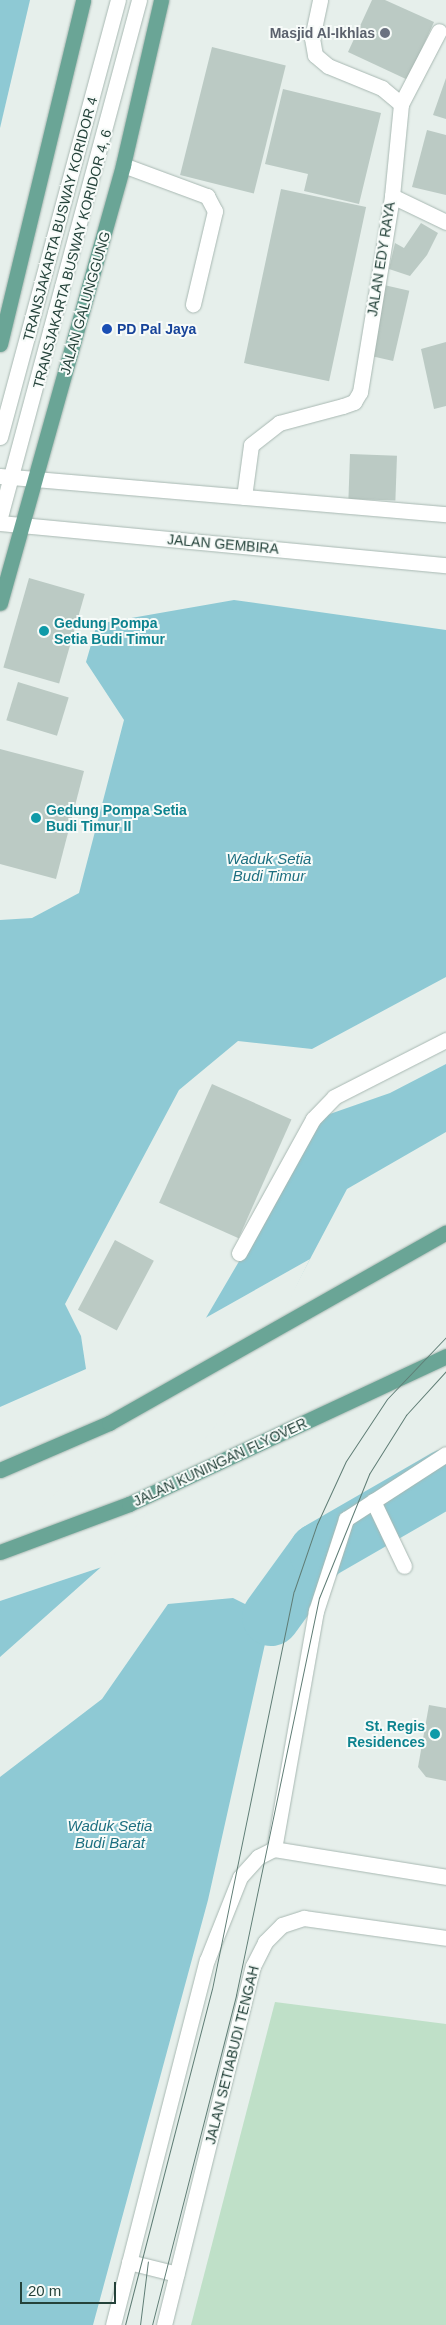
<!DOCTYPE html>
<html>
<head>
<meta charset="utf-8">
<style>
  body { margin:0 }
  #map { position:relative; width:446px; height:2325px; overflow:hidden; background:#e6efeb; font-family:Helvetica,sans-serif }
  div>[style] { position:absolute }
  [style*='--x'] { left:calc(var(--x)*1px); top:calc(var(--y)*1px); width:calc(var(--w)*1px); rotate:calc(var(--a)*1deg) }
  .green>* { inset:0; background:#bfe0c8 }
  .water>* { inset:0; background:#8ec9d4 }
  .pier>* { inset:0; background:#e6efeb }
  .river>* { height:58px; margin:-29px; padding:0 29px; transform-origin:29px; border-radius:29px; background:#8ec9d4 }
  .building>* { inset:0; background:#bbcac4; transform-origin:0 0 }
  .roads { filter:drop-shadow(0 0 1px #a8b8b2) drop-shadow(0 0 1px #a8b8b2) }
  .service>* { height:15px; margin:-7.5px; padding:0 7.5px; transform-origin:7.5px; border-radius:7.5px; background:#fff }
  .minor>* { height:15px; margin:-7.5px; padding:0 7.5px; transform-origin:7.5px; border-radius:7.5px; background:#fff }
  .tertiary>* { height:15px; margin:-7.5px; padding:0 7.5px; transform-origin:7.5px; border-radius:7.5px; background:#fff }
  .secondary>* { height:15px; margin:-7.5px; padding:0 7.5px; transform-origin:7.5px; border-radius:7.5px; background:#fff }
  .primary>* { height:15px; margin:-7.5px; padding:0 7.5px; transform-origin:7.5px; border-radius:7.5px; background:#6aa596 }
  .tram>* { height:1px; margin:-0.5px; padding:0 0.5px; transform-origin:0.5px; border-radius:0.5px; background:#5f7d75 }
  .dots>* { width:14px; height:14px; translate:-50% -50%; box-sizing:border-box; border:2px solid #f7fbf9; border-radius:50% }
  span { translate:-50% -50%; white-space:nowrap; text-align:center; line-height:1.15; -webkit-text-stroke:4px #f7fbf9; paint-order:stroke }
  .worship-label { font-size:14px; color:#5b616d; font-weight:700 }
  .right { translate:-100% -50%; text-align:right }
  .street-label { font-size:14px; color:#24423a }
  .transit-label { font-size:14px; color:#164399; font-weight:700 }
  .left { translate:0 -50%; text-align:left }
  .culture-label { font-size:14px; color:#0d838f; font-weight:700 }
  .water-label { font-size:15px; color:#1c6f80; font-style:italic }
  .scale { position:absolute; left:20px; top:2282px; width:96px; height:22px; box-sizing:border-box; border:2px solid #24423a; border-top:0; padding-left:6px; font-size:15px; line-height:18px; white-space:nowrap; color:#24423a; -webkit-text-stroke:4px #f7fbf9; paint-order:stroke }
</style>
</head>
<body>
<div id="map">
  <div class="green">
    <div style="clip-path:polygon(275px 2002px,446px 2024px,446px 2325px,191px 2325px)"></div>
  </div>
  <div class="water">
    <div style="clip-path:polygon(0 0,30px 0,0 128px)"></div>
    <div style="clip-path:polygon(234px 600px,446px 630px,446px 977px,312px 1049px,238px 1041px,179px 1090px,65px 1304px,81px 1336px,86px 1369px,0 1407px,0 920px,32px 918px,79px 893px,124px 720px,86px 662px,97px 624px)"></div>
    <div style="clip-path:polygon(446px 1064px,446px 1132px,347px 1189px,243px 1386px,100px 1568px,0 1657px,0 1553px,169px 1381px,324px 1116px,390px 1093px)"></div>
    <div style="clip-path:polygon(233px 1598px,271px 1617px,208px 1900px,93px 2325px,0 2325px,0 1777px,102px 1699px,168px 1604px)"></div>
  </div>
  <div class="pier">
    <div style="clip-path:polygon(310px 1259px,245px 1388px,105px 1566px,0 1601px,0 1550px,167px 1379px,200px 1321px)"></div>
  </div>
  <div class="river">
    <div style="--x:271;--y:1617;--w:80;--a:-54.1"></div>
    <div style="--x:318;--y:1552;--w:148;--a:-30"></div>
  </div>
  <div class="building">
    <div style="clip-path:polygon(372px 0,385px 0,434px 22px,408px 80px,348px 52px)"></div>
    <div style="left:212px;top:47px;width:76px;height:132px;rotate:14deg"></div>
    <div style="clip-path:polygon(446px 78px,446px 119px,433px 115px)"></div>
    <div style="clip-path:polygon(283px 89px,381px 113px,359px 204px,304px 191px,308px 174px,265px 164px)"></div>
    <div style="clip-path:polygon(427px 130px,446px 135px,446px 195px,412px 187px)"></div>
    <div style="left:281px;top:189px;width:87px;height:178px;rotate:12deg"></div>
    <div style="clip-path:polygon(421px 223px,438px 233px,427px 255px,410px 276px,389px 269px,395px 243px,404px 248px)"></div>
    <div style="left:384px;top:285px;width:26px;height:72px;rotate:13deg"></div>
    <div style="clip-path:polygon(446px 342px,446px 406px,434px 409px,421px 349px)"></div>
    <div style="left:350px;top:454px;width:47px;height:45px;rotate:2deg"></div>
    <div style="left:29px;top:578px;width:58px;height:93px;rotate:16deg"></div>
    <div style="left:18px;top:682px;width:53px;height:40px;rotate:17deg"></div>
    <div style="clip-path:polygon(0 749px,84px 771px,56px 879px,0 864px)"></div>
    <div style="left:212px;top:1084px;width:87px;height:130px;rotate:24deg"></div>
    <div style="left:115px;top:1240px;width:44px;height:79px;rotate:28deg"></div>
    <div style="clip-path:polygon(429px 1705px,446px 1708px,446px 1781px,426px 1777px,418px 1767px)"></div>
  </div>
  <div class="roads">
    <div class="service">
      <div style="--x:401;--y:104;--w:82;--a:-62.5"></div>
      <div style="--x:123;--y:165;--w:90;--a:20.3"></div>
      <div style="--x:207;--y:196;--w:17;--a:62"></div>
      <div style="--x:215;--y:211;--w:96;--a:103.3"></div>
      <div style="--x:0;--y:437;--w:453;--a:-74.9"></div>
      <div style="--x:0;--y:517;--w:535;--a:-74.95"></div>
      <div style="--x:239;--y:1253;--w:153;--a:-61.1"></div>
      <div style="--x:313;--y:1119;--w:30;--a:-46"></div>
      <div style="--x:334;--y:1097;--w:126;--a:-27"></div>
      <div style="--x:373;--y:1501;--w:72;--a:64.5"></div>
    </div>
    <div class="minor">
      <div style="--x:392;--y:196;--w:60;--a:25.7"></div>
      <div style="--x:244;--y:497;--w:52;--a:-82.3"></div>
      <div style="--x:251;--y:445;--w:36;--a:-38"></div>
      <div style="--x:279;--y:423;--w:66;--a:-14.9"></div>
      <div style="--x:343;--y:406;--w:12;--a:-20"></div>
      <div style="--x:354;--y:402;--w:12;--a:-59"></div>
      <div style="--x:360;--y:392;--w:199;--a:-80.7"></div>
      <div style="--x:392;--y:196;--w:92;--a:-84.4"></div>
      <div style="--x:401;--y:104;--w:25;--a:-140"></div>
      <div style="--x:382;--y:88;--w:58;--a:-157.8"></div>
      <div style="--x:328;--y:66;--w:17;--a:-140"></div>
      <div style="--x:315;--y:55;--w:17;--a:-100"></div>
      <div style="--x:312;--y:38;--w:39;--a:-78"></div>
    </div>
    <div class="tertiary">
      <div style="--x:274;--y:1849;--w:242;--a:-80"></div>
      <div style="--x:316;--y:1611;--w:97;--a:-71.9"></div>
      <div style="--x:346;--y:1519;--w:119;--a:-33"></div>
      <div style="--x:129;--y:2262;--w:49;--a:14"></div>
      <div style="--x:113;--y:2325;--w:377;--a:-75.6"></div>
      <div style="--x:207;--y:1960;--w:89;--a:-68.3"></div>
      <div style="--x:240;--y:1877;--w:27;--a:-48"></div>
      <div style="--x:258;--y:1857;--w:18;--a:-27"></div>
      <div style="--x:274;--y:1849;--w:174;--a:9.2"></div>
      <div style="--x:164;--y:2325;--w:370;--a:-76.1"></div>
      <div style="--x:253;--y:1966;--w:27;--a:-63"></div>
      <div style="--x:265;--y:1942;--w:24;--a:-45"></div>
      <div style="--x:282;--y:1925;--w:23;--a:-18"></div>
      <div style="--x:304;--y:1918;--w:143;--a:8"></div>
    </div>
    <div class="secondary">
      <div style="--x:0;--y:476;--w:448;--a:4.9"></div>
      <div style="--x:0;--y:523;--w:448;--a:5.4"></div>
    </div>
    <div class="primary">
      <div style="--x:0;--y:344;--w:354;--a:-76.4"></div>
      <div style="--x:0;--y:603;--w:455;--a:-74.3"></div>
      <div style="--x:123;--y:165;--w:169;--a:-77"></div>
      <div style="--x:0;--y:1470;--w:119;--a:-23.3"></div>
      <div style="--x:109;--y:1423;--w:387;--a:-29.5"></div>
      <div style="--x:0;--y:1552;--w:138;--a:-20.4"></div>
      <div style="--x:129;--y:1504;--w:350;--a:-25"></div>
    </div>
  </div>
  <div class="tram">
    <div style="--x:125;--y:2325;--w:347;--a:-75.5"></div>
    <div style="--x:212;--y:1989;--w:406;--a:-78.4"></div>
    <div style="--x:294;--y:1591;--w:71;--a:-71.1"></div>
    <div style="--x:317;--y:1524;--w:69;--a:-65.3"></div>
    <div style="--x:346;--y:1461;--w:74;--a:-56.5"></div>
    <div style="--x:387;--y:1399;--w:86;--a:-46.4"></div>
    <div style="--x:140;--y:2325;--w:64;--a:-82.9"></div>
    <div style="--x:152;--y:2325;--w:341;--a:-75.7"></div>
    <div style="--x:236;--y:1995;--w:406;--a:-78.2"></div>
    <div style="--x:319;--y:1598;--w:134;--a:-68"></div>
    <div style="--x:369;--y:1474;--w:70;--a:-57.9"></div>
    <div style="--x:406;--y:1415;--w:59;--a:-47.7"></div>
  </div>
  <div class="dots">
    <div style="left:385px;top:33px;background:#6b7280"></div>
    <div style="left:107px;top:329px;background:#1a4fb4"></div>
    <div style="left:44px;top:631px;background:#0f9aa8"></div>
    <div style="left:36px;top:818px;background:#0f9aa8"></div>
    <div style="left:435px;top:1734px;background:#0f9aa8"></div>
  </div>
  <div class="worship-label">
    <span class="right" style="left:375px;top:33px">Masjid Al-Ikhlas</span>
  </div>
  <div class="street-label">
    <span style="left:60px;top:219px;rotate:-75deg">TRANSJAKARTA BUSWAY KORIDOR 4</span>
    <span style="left:72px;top:259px;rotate:-75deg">TRANSJAKARTA BUSWAY KORIDOR 4, 6</span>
    <span style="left:381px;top:259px;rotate:-81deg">JALAN EDY RAYA</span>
    <span style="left:85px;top:303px;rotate:-74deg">JALAN GALUNGGUNG</span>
    <span style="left:223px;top:544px;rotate:5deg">JALAN GEMBIRA</span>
    <span style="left:220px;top:1462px;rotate:-25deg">JALAN KUNINGAN FLYOVER</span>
    <span style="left:232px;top:2055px;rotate:-76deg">JALAN SETIABUDI TENGAH</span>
  </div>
  <div class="transit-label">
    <span class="left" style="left:117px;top:329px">PD Pal Jaya</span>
  </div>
  <div class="culture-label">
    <span class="left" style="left:54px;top:631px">Gedung Pompa<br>Setia Budi Timur</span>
    <span class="left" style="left:46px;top:818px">Gedung Pompa Setia<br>Budi Timur II</span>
    <span class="right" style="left:425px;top:1734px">St. Regis<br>Residences</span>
  </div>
  <div class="water-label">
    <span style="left:269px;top:867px">Waduk Setia<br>Budi Timur</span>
    <span style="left:110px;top:1834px">Waduk Setia<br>Budi Barat</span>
  </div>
  <div class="scale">20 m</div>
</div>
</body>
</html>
